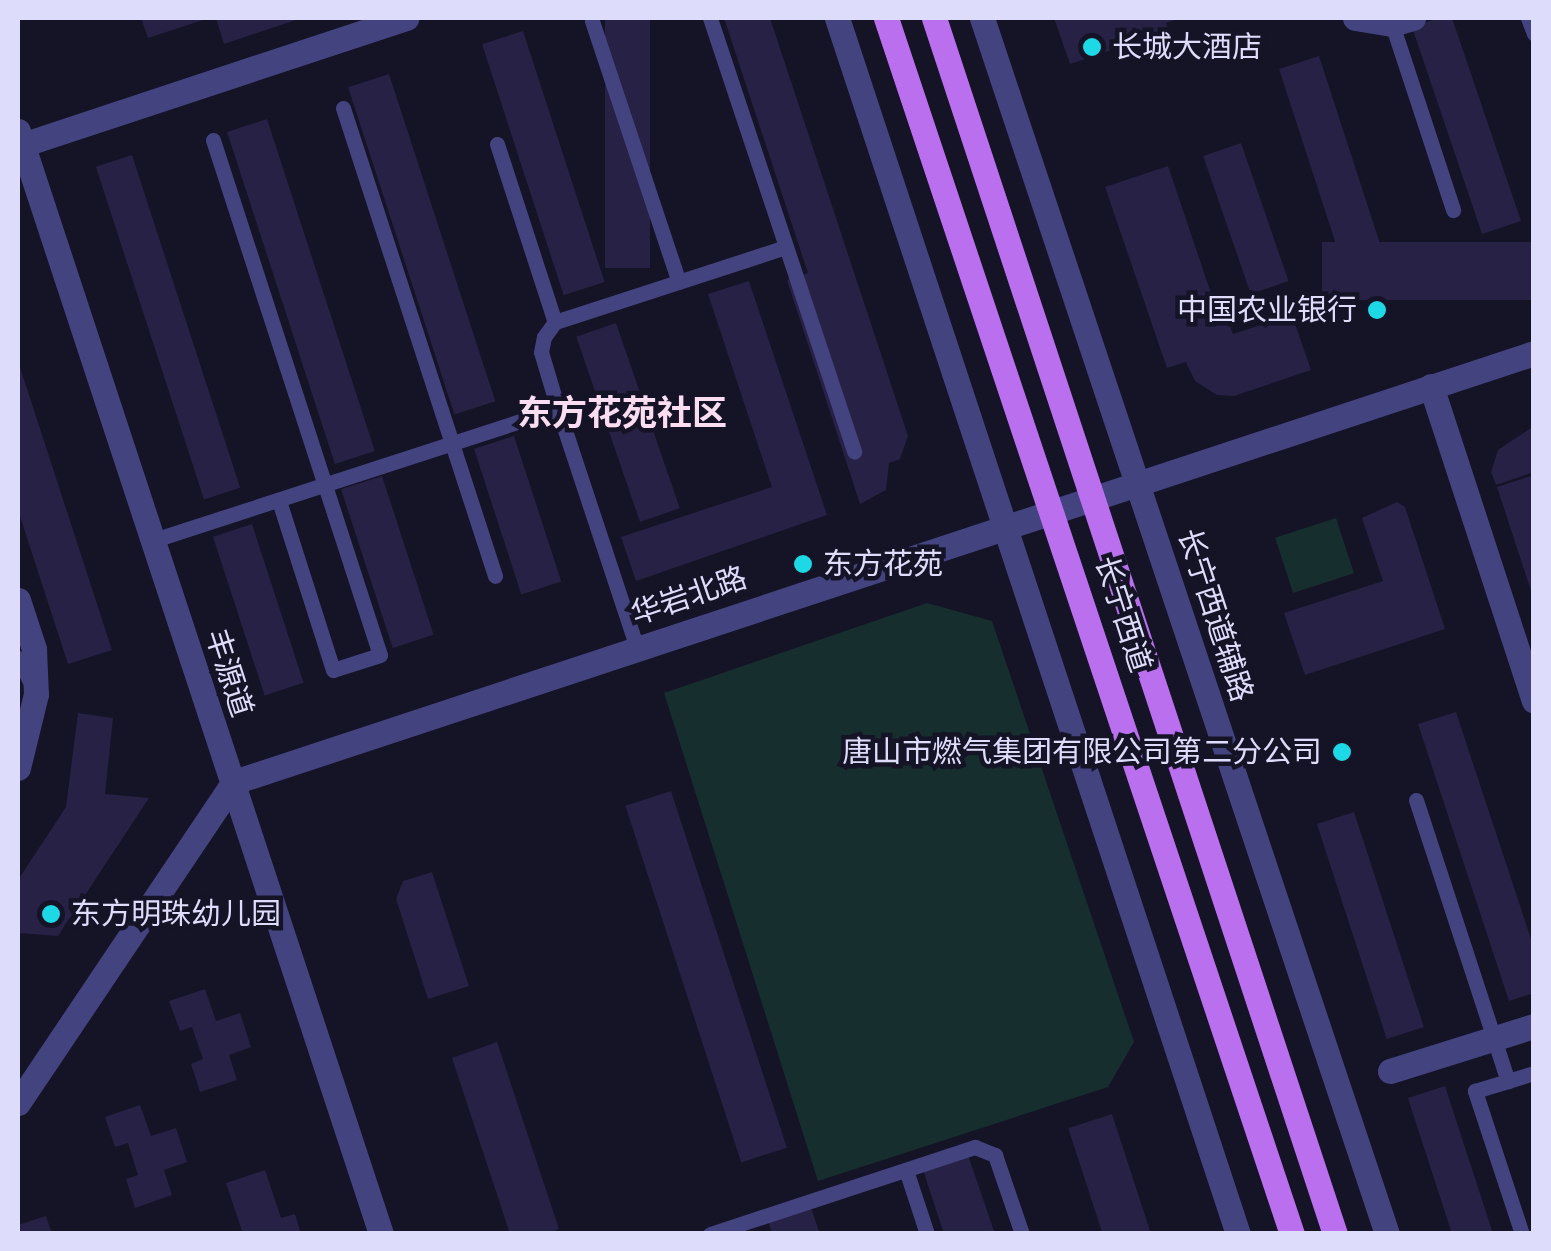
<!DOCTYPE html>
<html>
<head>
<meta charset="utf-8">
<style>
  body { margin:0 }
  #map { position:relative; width:1551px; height:1251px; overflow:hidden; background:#151326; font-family:"DejaVu Sans","Noto Sans SC",sans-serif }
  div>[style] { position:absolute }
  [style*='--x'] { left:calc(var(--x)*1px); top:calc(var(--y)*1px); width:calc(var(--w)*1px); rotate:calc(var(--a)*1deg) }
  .green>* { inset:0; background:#162f2e; transform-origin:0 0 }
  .building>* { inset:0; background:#272145; transform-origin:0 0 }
  .service>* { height:15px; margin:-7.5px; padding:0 7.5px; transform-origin:7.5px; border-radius:7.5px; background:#434380 }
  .minor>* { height:25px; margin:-12.5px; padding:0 12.5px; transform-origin:12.5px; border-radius:12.5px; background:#434380 }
  .tertiary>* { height:25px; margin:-12.5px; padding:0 12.5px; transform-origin:12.5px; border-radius:12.5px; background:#434380 }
  .primary>* { height:25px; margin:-12.5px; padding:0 12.5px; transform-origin:12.5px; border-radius:12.5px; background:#ba6fee }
  .dots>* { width:28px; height:28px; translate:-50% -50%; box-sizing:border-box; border:5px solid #151326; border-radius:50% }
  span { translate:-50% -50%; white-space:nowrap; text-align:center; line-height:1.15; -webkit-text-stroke:9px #151326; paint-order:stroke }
  .poi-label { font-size:30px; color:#dedcfb }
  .left { translate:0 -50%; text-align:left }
  .right { translate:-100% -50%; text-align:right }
  .street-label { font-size:30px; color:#dedcfb }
  .quarter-label { font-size:35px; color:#fbddf1; font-weight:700 }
  .frame { position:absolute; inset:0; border:20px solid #dedcfb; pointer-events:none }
</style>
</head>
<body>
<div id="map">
  <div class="green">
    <div style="left:1336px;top:518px;width:58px;height:64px;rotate:72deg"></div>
    <div style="clip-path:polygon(927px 603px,992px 621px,1134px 1042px,1108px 1087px,818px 1181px,664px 693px)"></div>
  </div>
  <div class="building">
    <div style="clip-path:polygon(141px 18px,209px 18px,148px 38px)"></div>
    <div style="clip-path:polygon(216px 18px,302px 18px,224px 44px)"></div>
    <div style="left:605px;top:18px;width:45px;height:250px"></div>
    <div style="clip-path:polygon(724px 18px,770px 18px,908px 436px,900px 459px,889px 463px,886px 490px,860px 504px,787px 280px,808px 273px)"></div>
    <div style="clip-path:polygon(1054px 18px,1180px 18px,1166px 23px,1169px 31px,1070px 64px)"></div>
    <div style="clip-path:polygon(1438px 18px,1452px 18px,1521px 221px,1482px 234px,1412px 27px)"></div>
    <div style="left:523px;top:31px;width:264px;height:43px;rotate:72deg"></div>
    <div style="left:1319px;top:56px;width:218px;height:42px;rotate:72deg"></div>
    <div style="left:389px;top:74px;width:344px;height:43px;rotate:72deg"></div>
    <div style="left:267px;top:119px;width:349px;height:42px;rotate:72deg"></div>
    <div style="left:1241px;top:143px;width:146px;height:40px;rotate:71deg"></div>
    <div style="left:132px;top:155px;width:350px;height:38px;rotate:72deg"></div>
    <div style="clip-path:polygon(1168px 166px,1219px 317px,1226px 315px,1233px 334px,1292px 315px,1311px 370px,1234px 396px,1217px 395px,1195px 381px,1186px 362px,1167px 368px,1105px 187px)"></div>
    <div style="left:1534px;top:242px;width:58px;height:212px;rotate:90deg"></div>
    <div style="clip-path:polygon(749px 281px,827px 515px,636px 581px,621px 537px,772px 487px,708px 294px)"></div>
    <div style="left:616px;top:323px;width:196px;height:42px;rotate:71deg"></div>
    <div style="clip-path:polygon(18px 361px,112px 650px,68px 664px,18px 510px)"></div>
    <div style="clip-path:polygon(1534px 426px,1534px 472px,1496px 485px,1491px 472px,1498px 450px)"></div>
    <div style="left:514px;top:436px;width:153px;height:42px;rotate:72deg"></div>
    <div style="clip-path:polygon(1534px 475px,1534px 597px,1533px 597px,1497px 487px)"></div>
    <div style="left:382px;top:476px;width:167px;height:43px;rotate:72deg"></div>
    <div style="clip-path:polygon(1397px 502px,1405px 507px,1445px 629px,1305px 675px,1284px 613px,1383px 581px,1362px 518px)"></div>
    <div style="left:252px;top:524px;width:167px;height:41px;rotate:72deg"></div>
    <div style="clip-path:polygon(1456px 712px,1534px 948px,1534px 993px,1509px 1001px,1418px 724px)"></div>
    <div style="clip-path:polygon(78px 713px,113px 718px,105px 794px,149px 798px,58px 936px,18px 933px,18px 880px,66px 807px)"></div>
    <div style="left:671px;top:791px;width:375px;height:48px;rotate:72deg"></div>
    <div style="left:1354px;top:812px;width:226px;height:39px;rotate:72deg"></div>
    <div style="clip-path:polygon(432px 872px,469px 986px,428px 999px,396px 899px,403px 881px)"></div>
    <div style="clip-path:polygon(205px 989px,216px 1021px,240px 1013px,251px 1047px,229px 1055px,237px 1080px,200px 1092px,191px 1064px,203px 1059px,192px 1027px,180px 1031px,169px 1001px)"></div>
    <div style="clip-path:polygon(497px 1042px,559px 1229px,545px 1234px,510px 1234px,452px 1058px)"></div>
    <div style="left:1445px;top:1086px;width:156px;height:39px;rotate:72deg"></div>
    <div style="clip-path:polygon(140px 1105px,151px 1136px,176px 1128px,187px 1162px,164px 1170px,172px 1195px,135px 1208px,126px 1179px,138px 1175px,128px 1143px,115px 1147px,105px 1117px)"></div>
    <div style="left:1112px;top:1114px;width:126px;height:46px;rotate:72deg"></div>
    <div style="clip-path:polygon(968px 1155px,995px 1234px,944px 1234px,923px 1170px)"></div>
    <div style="clip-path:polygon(265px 1170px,281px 1218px,295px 1214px,301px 1234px,243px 1234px,226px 1183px)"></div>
    <div style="clip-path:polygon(810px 1205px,820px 1234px,772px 1234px,768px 1220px)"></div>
    <div style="clip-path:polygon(46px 1216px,52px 1234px,18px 1234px,18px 1225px)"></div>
  </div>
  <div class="service">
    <div style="--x:710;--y:18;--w:457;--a:71.6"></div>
    <div style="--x:1528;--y:18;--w:17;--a:69"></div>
    <div style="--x:592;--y:21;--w:275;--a:71.6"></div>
    <div style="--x:1392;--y:24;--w:196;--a:71.8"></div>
    <div style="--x:343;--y:108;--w:492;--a:72"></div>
    <div style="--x:213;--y:140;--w:541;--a:72.03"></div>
    <div style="--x:380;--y:655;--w:49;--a:162.3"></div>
    <div style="--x:333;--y:670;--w:177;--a:-107.7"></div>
    <div style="--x:497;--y:144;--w:187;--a:72"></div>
    <div style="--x:151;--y:541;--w:428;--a:-18"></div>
    <div style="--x:637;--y:648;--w:252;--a:-108.3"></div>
    <div style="--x:558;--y:409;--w:59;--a:-106.6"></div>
    <div style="--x:541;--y:352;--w:15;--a:-79"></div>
    <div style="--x:544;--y:337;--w:19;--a:-54"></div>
    <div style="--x:555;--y:322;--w:243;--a:-18"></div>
    <div style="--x:18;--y:658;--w:31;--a:63"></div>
    <div style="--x:1416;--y:800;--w:296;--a:71.9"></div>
    <div style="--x:906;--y:1170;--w:67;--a:71.8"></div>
    <div style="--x:710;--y:1234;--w:279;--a:-18.2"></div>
    <div style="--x:975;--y:1147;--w:22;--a:22"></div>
    <div style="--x:995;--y:1155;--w:83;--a:71.1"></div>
    <div style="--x:1522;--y:1234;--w:151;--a:-108.2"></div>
    <div style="--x:1475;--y:1091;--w:62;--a:-17"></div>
  </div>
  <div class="minor">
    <div style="--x:837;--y:18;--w:1280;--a:71.75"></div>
    <div style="--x:982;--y:18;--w:1282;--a:71.58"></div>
    <div style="--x:1355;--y:18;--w:37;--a:9"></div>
    <div style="--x:1392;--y:24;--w:22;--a:-16"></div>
    <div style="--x:22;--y:145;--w:405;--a:-18.3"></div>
    <div style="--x:1431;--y:386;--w:331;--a:71.9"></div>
    <div style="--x:18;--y:600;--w:52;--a:71.9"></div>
    <div style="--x:34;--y:649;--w:45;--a:87.5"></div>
    <div style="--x:36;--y:694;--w:76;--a:103.7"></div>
    <div style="--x:1390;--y:1071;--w:151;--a:-17.4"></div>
  </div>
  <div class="tertiary">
    <div style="--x:18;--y:131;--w:1161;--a:71.78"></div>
    <div style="--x:18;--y:1103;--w:387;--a:-56.1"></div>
    <div style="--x:234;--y:782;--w:1369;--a:-18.26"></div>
  </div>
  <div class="primary">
    <div style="--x:886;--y:18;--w:1282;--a:71.54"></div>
    <div style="--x:934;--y:18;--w:1280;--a:71.75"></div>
  </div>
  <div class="dots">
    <div style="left:1092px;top:47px;background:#1dd8e5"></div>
    <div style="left:1377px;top:310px;background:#1dd8e5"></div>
    <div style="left:803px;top:564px;background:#1dd8e5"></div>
    <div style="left:1342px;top:752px;background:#1dd8e5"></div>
    <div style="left:51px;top:914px;background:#1dd8e5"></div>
  </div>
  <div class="poi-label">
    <span class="left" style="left:1112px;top:47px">长城大酒店</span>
    <span class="right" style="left:1357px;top:310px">中国农业银行</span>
    <span class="left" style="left:823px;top:564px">东方花苑</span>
    <span class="right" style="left:1322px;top:752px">唐山市燃气集团有限公司第二分公司</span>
    <span class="left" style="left:71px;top:914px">东方明珠幼儿园</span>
  </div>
  <div class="street-label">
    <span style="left:689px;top:596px;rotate:-19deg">华岩北路</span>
    <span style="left:1123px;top:614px;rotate:72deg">长宁西道</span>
    <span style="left:1215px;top:615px;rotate:72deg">长宁西道辅路</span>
    <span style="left:229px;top:673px;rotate:72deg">丰源道</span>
  </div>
  <div class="quarter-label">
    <span style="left:622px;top:413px">东方花苑社区</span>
  </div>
  <div class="frame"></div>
</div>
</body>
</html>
